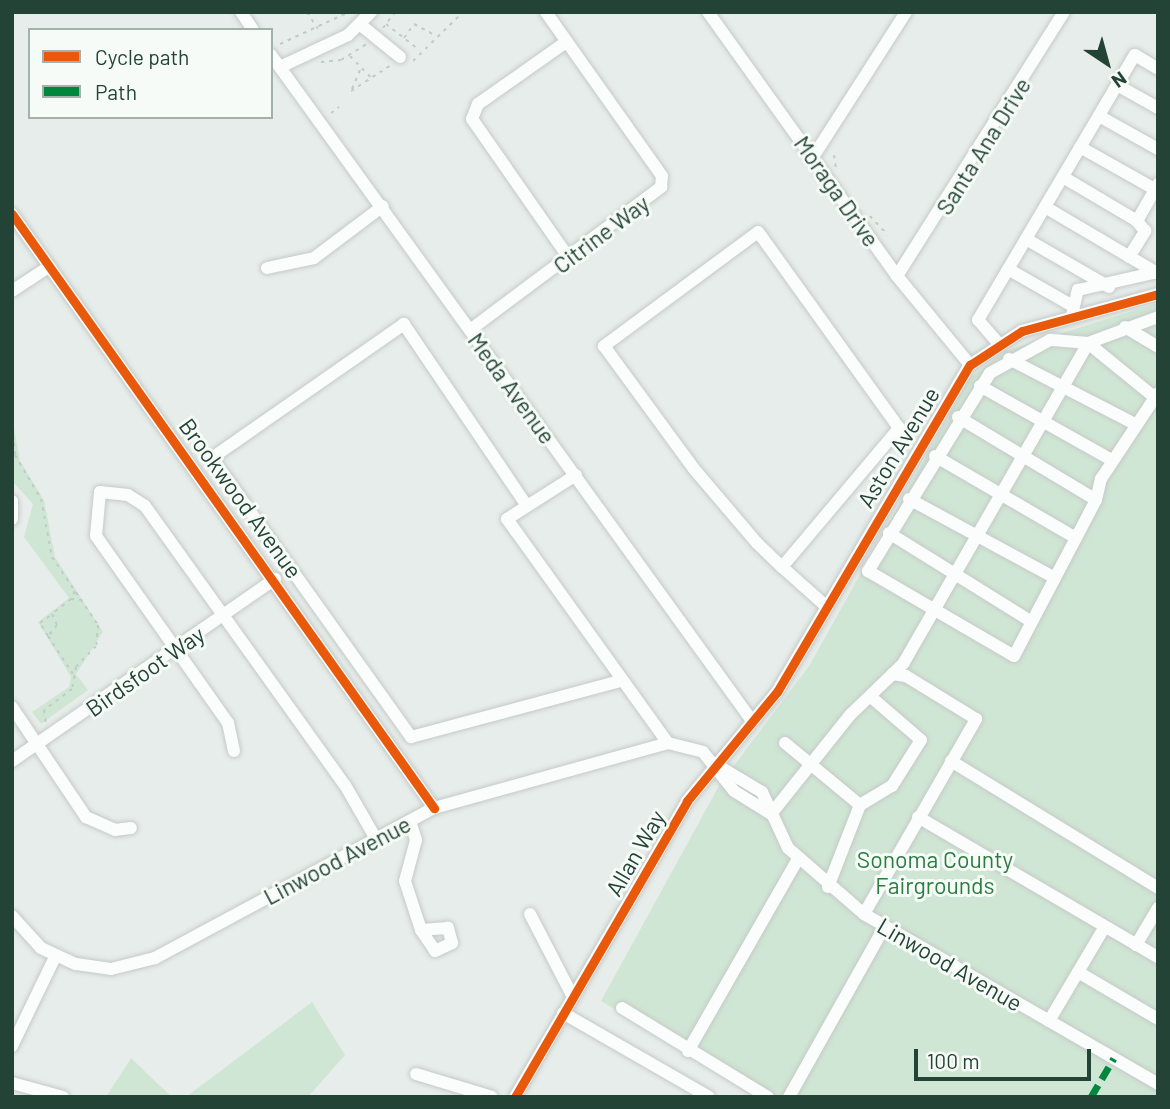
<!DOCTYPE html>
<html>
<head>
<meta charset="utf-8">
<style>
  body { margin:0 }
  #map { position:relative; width:1170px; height:1109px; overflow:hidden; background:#e7edea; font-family:Barlow,sans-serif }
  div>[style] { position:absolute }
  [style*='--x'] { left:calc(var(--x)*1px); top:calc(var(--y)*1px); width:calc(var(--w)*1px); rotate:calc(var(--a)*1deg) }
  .green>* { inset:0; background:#d0e6d4 }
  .path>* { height:2px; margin-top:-1px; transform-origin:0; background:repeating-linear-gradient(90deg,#c2ccc7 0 3.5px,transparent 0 8.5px) }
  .roads { filter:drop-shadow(0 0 2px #c4cac7) drop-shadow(0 0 2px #c4cac7) }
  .minor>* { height:12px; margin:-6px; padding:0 6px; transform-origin:6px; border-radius:6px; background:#fbfcfc }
  .quiet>* { height:7px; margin-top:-3.5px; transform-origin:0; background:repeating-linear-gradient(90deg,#00873e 0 14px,transparent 0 21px) }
  .cycleway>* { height:9px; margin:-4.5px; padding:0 4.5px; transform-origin:4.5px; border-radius:4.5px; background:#e8590c }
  span { translate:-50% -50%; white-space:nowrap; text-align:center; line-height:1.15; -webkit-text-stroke:6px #f6fbf8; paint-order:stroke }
  .street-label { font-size:23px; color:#234336 }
  .park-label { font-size:23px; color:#2a7c3f }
  .frame { position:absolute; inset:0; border:14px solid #234336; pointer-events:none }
  .legend { position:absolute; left:28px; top:28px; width:245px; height:91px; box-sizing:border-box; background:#f6fbf8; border:2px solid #a2b1aa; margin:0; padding:9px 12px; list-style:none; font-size:21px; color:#234336 }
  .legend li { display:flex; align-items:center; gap:14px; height:35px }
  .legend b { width:35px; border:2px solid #a2b1aa }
  .north { position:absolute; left:1072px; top:28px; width:70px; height:70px; -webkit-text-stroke:5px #f6fbf8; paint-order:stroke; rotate:144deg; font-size:19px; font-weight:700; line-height:28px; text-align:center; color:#234336 }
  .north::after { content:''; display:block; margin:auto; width:24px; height:32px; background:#234336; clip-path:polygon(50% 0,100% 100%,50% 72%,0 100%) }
  .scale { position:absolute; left:914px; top:1049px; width:177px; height:32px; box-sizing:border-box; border:4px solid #234336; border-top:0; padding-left:9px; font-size:21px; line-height:24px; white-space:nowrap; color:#234336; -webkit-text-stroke:5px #f6fbf8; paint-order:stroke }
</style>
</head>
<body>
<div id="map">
  <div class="green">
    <div style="clip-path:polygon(1158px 303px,1158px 1097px,764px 1097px,601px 1001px,720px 784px,809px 666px,970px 378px,1005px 351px)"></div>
    <div style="clip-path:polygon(12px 417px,20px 461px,44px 500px,55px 557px,103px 632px,76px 674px,88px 690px,41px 724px,32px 712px,69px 687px,71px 677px,38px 622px,69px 598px,24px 537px,33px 504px,12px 481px)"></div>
    <div style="clip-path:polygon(312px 1002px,345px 1055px,308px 1097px,186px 1097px)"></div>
    <div style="clip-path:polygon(131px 1058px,158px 1084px,172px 1097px,106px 1097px)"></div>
  </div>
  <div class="path">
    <div style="--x:307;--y:12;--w:20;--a:57"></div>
    <div style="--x:258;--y:14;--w:3;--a:-45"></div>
    <div style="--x:386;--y:24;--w:41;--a:38"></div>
    <div style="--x:383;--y:28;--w:20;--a:-53"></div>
    <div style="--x:404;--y:38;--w:17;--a:-54"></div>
    <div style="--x:414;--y:24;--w:24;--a:28"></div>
    <div style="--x:280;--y:44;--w:76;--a:-24.9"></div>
    <div style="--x:350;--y:56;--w:33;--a:46"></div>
    <div style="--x:413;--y:61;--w:70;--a:-44.4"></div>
    <div style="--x:321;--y:62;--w:20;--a:-6"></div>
    <div style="--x:341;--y:60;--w:31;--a:-32"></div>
    <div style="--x:360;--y:70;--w:23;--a:113"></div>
    <div style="--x:351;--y:91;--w:48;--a:-33"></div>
    <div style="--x:331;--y:113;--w:10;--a:-37"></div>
    <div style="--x:834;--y:155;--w:14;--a:82"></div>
    <div style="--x:870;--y:216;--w:26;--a:47"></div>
    <div style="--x:12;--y:426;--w:29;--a:84"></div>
    <div style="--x:15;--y:455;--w:51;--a:59.4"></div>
    <div style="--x:41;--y:499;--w:59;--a:79.3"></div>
    <div style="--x:52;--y:557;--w:82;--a:55.9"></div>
    <div style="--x:98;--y:625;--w:21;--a:95"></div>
    <div style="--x:96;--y:646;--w:29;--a:134"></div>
    <div style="--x:76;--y:667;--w:22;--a:100"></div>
    <div style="--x:72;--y:689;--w:35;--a:143"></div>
    <div style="--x:44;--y:710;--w:14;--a:82"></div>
    <div style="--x:75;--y:591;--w:9;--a:117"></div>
    <div style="--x:71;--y:599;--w:11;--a:5"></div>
    <div style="--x:71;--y:599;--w:24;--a:142"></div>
    <div style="--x:52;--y:614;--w:12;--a:66"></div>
    <div style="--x:57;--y:625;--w:14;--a:129"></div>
    <div style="--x:48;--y:636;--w:45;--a:56.7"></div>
    <div style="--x:48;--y:636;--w:15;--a:-122"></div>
    <div style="--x:40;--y:623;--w:14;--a:-36"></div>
  </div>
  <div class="roads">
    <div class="minor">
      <div style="--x:241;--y:12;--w:22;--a:56"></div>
      <div style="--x:708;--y:12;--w:325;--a:54.4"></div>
      <div style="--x:897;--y:276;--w:115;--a:50.6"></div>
      <div style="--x:362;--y:26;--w:49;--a:39.2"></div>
      <div style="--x:566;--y:42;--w:108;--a:144.8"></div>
      <div style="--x:478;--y:104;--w:16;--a:112"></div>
      <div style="--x:472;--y:119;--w:169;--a:55.1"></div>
      <div style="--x:271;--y:55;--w:822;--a:54.16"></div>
      <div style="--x:280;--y:67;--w:75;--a:-25.2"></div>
      <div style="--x:348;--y:35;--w:33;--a:-45"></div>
      <div style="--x:1117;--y:85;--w:47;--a:29.3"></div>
      <div style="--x:1099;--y:116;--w:68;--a:29.2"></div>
      <div style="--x:1080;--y:147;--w:90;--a:29.4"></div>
      <div style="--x:813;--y:157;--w:172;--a:-57.3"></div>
      <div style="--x:1063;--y:177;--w:86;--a:30.7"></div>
      <div style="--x:1045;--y:207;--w:130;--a:30.5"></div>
      <div style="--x:12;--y:214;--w:729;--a:54.61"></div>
      <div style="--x:1026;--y:239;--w:96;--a:30"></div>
      <div style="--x:1129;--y:257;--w:31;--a:-58"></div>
      <div style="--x:1145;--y:231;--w:13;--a:-129"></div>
      <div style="--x:1137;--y:221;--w:43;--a:-60.4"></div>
      <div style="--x:267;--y:268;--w:48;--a:-12"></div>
      <div style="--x:314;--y:258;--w:86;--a:-37"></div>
      <div style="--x:1008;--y:269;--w:73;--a:29.7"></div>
      <div style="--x:897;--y:276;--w:312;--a:-57.7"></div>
      <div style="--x:12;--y:291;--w:45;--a:-33.3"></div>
      <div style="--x:1072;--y:315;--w:26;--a:-77"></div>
      <div style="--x:1078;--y:290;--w:82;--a:-12.7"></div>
      <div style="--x:1158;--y:317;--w:75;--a:159.6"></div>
      <div style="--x:1088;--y:343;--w:38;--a:-175"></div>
      <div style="--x:1050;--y:340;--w:68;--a:151.2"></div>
      <div style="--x:990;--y:373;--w:233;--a:121.6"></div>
      <div style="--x:868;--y:571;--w:169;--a:30.2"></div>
      <div style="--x:1014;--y:656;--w:176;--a:-62.3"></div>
      <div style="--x:1096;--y:500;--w:22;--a:-77"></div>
      <div style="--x:1101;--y:479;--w:103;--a:-56.5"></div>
      <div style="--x:1125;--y:327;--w:39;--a:31"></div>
      <div style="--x:470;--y:330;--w:239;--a:-36.8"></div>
      <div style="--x:661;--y:187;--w:11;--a:-85"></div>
      <div style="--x:662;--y:176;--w:201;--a:-125.3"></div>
      <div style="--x:1088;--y:343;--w:84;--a:39.2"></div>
      <div style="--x:999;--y:344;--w:32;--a:-131"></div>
      <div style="--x:978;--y:320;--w:308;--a:-59.4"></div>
      <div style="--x:1135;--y:55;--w:27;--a:31"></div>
      <div style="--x:1009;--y:359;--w:142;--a:27.3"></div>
      <div style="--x:980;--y:386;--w:151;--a:29.3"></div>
      <div style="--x:958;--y:417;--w:161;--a:31"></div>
      <div style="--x:935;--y:456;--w:163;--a:30.2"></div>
      <div style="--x:576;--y:475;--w:82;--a:147.5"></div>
      <div style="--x:507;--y:519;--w:276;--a:54.3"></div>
      <div style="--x:909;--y:499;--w:166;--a:28.4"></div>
      <div style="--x:12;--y:501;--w:18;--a:90"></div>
      <div style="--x:527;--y:506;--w:220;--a:-124.1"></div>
      <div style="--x:404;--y:324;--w:234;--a:145.1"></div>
      <div style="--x:212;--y:458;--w:343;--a:54.5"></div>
      <div style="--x:411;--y:737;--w:216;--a:-15"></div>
      <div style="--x:889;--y:533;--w:168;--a:31.9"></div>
      <div style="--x:782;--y:567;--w:182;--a:-49.9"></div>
      <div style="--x:899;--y:428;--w:241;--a:-125.7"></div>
      <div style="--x:758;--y:232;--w:192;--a:143.5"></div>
      <div style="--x:604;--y:346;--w:152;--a:53.8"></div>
      <div style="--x:694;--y:469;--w:97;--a:49.6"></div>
      <div style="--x:757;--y:543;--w:35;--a:44"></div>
      <div style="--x:782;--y:567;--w:59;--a:41.6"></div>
      <div style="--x:12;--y:707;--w:133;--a:56.1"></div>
      <div style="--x:86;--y:817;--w:32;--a:24"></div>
      <div style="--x:115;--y:830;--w:16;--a:-7"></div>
      <div style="--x:785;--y:743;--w:97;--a:39.6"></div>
      <div style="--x:234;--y:751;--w:29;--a:-102"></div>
      <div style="--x:228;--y:723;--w:229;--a:-125.2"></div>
      <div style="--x:96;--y:536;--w:44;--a:-84.8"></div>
      <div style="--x:100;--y:492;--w:28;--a:6"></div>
      <div style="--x:128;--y:495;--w:20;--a:33"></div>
      <div style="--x:145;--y:506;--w:343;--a:54.4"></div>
      <div style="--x:345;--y:785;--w:62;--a:60.1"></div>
      <div style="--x:12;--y:761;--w:320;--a:-34.7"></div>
      <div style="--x:951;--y:761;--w:243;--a:31.5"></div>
      <div style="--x:720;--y:767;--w:49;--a:30.8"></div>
      <div style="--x:762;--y:792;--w:62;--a:65.1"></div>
      <div style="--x:788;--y:848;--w:101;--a:41"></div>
      <div style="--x:864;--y:914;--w:340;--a:30"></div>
      <div style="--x:771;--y:814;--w:127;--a:-51.4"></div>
      <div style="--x:850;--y:715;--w:74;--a:-43.9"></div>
      <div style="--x:903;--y:664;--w:370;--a:-60"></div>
      <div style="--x:918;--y:817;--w:278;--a:30.3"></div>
      <div style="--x:410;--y:821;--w:20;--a:72"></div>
      <div style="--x:416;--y:840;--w:42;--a:105"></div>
      <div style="--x:405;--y:881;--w:52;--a:71.9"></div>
      <div style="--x:421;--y:930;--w:25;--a:56"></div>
      <div style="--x:435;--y:951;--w:19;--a:-25"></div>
      <div style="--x:452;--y:943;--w:16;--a:-105"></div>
      <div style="--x:448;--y:928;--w:27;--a:176"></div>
      <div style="--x:828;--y:887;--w:88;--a:-68.7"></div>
      <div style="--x:860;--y:805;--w:37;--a:-31"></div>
      <div style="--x:892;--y:786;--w:54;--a:-57.8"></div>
      <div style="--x:921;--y:740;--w:66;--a:-139.3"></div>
      <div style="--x:530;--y:914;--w:93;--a:62.6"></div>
      <div style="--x:864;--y:914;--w:225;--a:-60.1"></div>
      <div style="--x:976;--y:719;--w:82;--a:-148.4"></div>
      <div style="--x:906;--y:676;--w:14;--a:-172"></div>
      <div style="--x:12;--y:916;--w:43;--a:47.8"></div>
      <div style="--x:41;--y:948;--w:38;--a:25"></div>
      <div style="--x:76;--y:964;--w:35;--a:8"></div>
      <div style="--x:111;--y:969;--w:45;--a:-14"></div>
      <div style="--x:155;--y:958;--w:317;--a:-28.3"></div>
      <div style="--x:434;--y:808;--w:243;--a:-15.5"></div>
      <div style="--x:668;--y:743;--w:36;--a:14"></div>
      <div style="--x:703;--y:752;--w:50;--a:51.5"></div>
      <div style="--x:734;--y:791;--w:44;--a:31.9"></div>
      <div style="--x:1136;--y:945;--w:43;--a:-59.3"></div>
      <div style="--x:1078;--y:972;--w:93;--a:30.4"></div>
      <div style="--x:622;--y:1008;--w:171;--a:31.4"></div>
      <div style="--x:563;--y:1013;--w:168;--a:29.9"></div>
      <div style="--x:1049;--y:1021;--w:108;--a:-59.4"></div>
      <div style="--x:12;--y:1046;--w:99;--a:-64.2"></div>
      <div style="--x:688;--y:1051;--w:221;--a:-60.2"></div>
      <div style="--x:416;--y:1074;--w:79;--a:16.8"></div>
      <div style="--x:12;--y:1083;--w:53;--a:15.4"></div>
      <div style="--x:515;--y:1097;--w:342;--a:-59.8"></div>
      <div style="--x:687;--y:801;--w:141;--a:-50.5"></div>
      <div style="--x:777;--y:692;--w:380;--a:-59.5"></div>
      <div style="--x:970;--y:365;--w:62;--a:-33.2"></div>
      <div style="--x:1022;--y:331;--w:141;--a:-15.2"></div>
      <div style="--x:789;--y:1097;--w:196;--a:-60.7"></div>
    </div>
  </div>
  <div class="quiet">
    <div style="--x:1091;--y:1097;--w:45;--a:-59.5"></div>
  </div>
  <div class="cycleway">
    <div style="--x:12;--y:214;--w:729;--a:54.61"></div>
    <div style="--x:515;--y:1097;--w:342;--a:-59.8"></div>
    <div style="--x:687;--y:801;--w:141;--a:-50.5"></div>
    <div style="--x:777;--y:692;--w:380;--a:-59.5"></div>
    <div style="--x:970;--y:365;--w:62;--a:-33.2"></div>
    <div style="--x:1022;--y:331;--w:141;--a:-15.2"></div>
  </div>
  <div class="street-label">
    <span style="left:983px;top:146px;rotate:-58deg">Santa Ana Drive</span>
    <span style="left:837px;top:191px;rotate:55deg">Moraga Drive</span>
    <span style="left:601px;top:234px;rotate:-37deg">Citrine Way</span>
    <span style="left:512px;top:388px;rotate:54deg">Meda Avenue</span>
    <span style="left:898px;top:447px;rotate:-59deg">Aston Avenue</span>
    <span style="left:241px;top:498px;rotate:54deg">Brookwood Avenue</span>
    <span style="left:145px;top:671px;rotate:-35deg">Birdsfoot Way</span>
    <span style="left:635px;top:853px;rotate:-60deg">Allan Way</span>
    <span style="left:337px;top:860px;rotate:-28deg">Linwood Avenue</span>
    <span style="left:950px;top:964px;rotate:30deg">Linwood Avenue</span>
  </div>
  <div class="park-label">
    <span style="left:935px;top:872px">Sonoma County<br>Fairgrounds</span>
  </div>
  <div class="frame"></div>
  <ul class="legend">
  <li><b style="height:9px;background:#e8590c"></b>Cycle path</li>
  <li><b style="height:9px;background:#00873e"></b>Path</li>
  </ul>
  <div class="north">N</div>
  <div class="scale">100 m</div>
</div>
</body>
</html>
